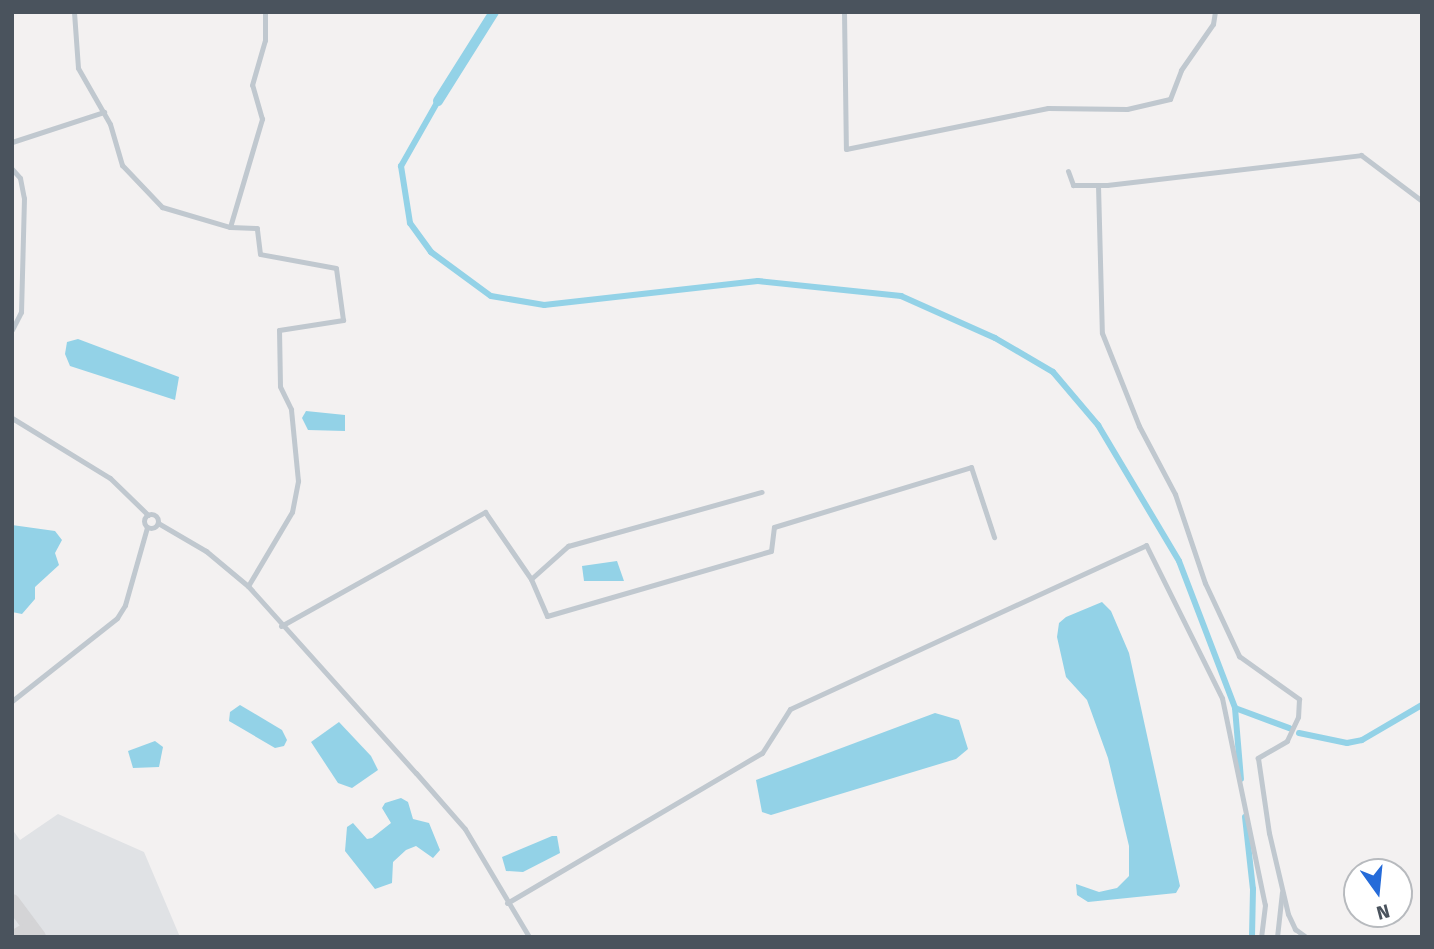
<!DOCTYPE html>
<html>
<head>
<meta charset="utf-8">
<style>
  body { margin:0 }
  #map { position:relative; width:1434px; height:949px; overflow:hidden; background:#f3f1f1; font-family:"Fira Sans",sans-serif }
  div>[style] { position:absolute }
  [style*='--x'] { left:calc(var(--x)*1px); top:calc(var(--y)*1px); width:calc(var(--w)*1px); rotate:calc(var(--a)*1deg) }
  .airport>* { inset:0; background:#e0e2e5 }
  .water>* { inset:0; background:#93d2e7 }
  .canal>* { height:6px; margin:-3px; padding:0 3px; transform-origin:3px; border-radius:3px; background:#93d2e7 }
  .river>* { height:10px; margin:-5px; padding:0 5px; transform-origin:5px; border-radius:5px; background:#93d2e7 }
  .taxiway>* { height:16px; margin:-8px; padding:0 8px; transform-origin:8px; border-radius:8px; background:#d4d4d6 }
  .street>* { height:5px; margin:-2.5px; padding:0 2.5px; transform-origin:2.5px; border-radius:2.5px; background:#c0c8cf }
  .street>.ring { margin:-2.5px; padding:0; box-sizing:content-box; background:none; border:5px solid #c0c8cf; border-radius:50% }
  span { translate:-50% -50%; white-space:nowrap; text-align:center; line-height:1.15; -webkit-text-stroke:6px #fff; paint-order:stroke }
  .frame { position:absolute; inset:0; border:14px solid #4a535d; pointer-events:none }
  .north { position:absolute; left:1343px; top:858px; width:70px; height:70px; box-sizing:border-box; background:#fff; border:2px solid #b7babe; border-radius:50%; rotate:165deg; font-size:19px; font-weight:700; line-height:28px; text-align:center; color:#4a535d }
  .north::after { content:''; display:block; margin:auto; width:24px; height:32px; background:#256bd9; clip-path:polygon(50% 0,100% 100%,50% 72%,0 100%) }
</style>
</head>
<body>
<div id="map">
  <div class="airport">
    <div style="clip-path:polygon(58px 814px,144px 852px,180px 937px,12px 937px,12px 829px,20px 840px)"></div>
  </div>
  <div class="water">
    <div style="clip-path:polygon(78px 339px,179px 377px,175px 400px,70px 366px,65px 354px,67px 342px)"></div>
    <div style="clip-path:polygon(306px 411px,345px 415px,345px 431px,308px 430px,302px 418px)"></div>
    <div style="clip-path:polygon(12px 525px,55px 531px,62px 540px,55px 553px,59px 565px,35px 587px,35px 599px,22px 614px,12px 612px)"></div>
    <div style="clip-path:polygon(617px 561px,624px 581px,584px 581px,582px 566px)"></div>
    <div style="clip-path:polygon(1102px 602px,1111px 611px,1129px 653px,1180px 886px,1176px 893px,1088px 902px,1077px 895px,1076px 884px,1099px 892px,1117px 888px,1129px 876px,1129px 846px,1108px 758px,1087px 700px,1066px 677px,1057px 637px,1059px 623px,1066px 617px)"></div>
    <div style="clip-path:polygon(240px 705px,282px 730px,287px 740px,284px 746px,275px 748px,229px 721px,230px 712px)"></div>
    <div style="clip-path:polygon(935px 713px,959px 720px,968px 749px,956px 759px,771px 815px,762px 812px,756px 780px)"></div>
    <div style="clip-path:polygon(339px 722px,371px 756px,378px 770px,352px 788px,338px 783px,311px 742px)"></div>
    <div style="clip-path:polygon(155px 741px,163px 747px,159px 767px,133px 768px,128px 751px)"></div>
    <div style="clip-path:polygon(401px 798px,408px 802px,413px 819px,429px 823px,440px 850px,433px 858px,416px 846px,406px 850px,393px 862px,392px 883px,375px 889px,345px 851px,347px 827px,353px 823px,367px 839px,372px 838px,391px 823px,382px 808px,385px 803px)"></div>
    <div style="clip-path:polygon(552px 836px,557px 836px,560px 853px,523px 872px,506px 871px,502px 857px)"></div>
  </div>
  <div class="canal">
    <div style="--x:438;--y:101;--w:75;--a:119.6"></div>
    <div style="--x:401;--y:166;--w:58;--a:81"></div>
    <div style="--x:410;--y:223;--w:36;--a:54"></div>
    <div style="--x:431;--y:252;--w:74;--a:36.3"></div>
    <div style="--x:491;--y:296;--w:54;--a:9.6"></div>
    <div style="--x:544;--y:305;--w:215;--a:-6.4"></div>
    <div style="--x:758;--y:281;--w:144;--a:6"></div>
    <div style="--x:901;--y:296;--w:103;--a:24.1"></div>
    <div style="--x:995;--y:338;--w:67;--a:30.4"></div>
    <div style="--x:1053;--y:372;--w:70;--a:49.7"></div>
    <div style="--x:1098;--y:425;--w:158;--a:59.2"></div>
    <div style="--x:1179;--y:561;--w:157;--a:69.1"></div>
    <div style="--x:1235;--y:708;--w:71;--a:85.2"></div>
    <div style="--x:1235;--y:708;--w:58;--a:20.3"></div>
    <div style="--x:1299;--y:733;--w:49;--a:11.8"></div>
    <div style="--x:1347;--y:743;--w:15;--a:-11"></div>
    <div style="--x:1362;--y:740;--w:69;--a:-30.3"></div>
    <div style="--x:1245;--y:817;--w:72;--a:83.7"></div>
    <div style="--x:1253;--y:889;--w:48;--a:91.2"></div>
  </div>
  <div class="river">
    <div style="--x:438;--y:101;--w:105;--a:-57.8"></div>
  </div>
  <div class="taxiway">
    <div style="--x:12;--y:902;--w:44;--a:53.4"></div>
    <div style="--x:16;--y:937;--w:16;--a:-30"></div>
    <div style="--x:30;--y:929;--w:10;--a:53"></div>
  </div>
  <div class="street">
    <div style="--x:74;--y:12;--w:56;--a:85.9"></div>
    <div style="--x:78;--y:68;--w:64;--a:60.3"></div>
    <div style="--x:110;--y:124;--w:43;--a:73.7"></div>
    <div style="--x:122;--y:165;--w:58;--a:46.4"></div>
    <div style="--x:162;--y:207;--w:71;--a:16.4"></div>
    <div style="--x:844;--y:12;--w:137;--a:89.2"></div>
    <div style="--x:846;--y:149;--w:206;--a:-11.5"></div>
    <div style="--x:1048;--y:108;--w:79;--a:0.7"></div>
    <div style="--x:1127;--y:109;--w:44;--a:-13.1"></div>
    <div style="--x:1170;--y:99;--w:31;--a:-69"></div>
    <div style="--x:1181;--y:70;--w:56;--a:-55.2"></div>
    <div style="--x:1213;--y:24;--w:12;--a:-81"></div>
    <div style="--x:12;--y:142;--w:97;--a:-18.1"></div>
    <div style="--x:12;--y:169;--w:12;--a:48"></div>
    <div style="--x:20;--y:178;--w:20;--a:79"></div>
    <div style="--x:24;--y:198;--w:114;--a:91.5"></div>
    <div style="--x:21;--y:312;--w:20;--a:117"></div>
    <div style="--x:1068;--y:171;--w:15;--a:70"></div>
    <div style="--x:1073;--y:185;--w:34;--a:0"></div>
    <div style="--x:1107;--y:185;--w:256;--a:-6.7"></div>
    <div style="--x:1361;--y:155;--w:76;--a:37"></div>
    <div style="--x:1098;--y:185;--w:148;--a:88.5"></div>
    <div style="--x:1102;--y:333;--w:100;--a:68.3"></div>
    <div style="--x:1139;--y:426;--w:77;--a:62.1"></div>
    <div style="--x:1175;--y:494;--w:94;--a:71.4"></div>
    <div style="--x:1205;--y:583;--w:81;--a:65"></div>
    <div style="--x:1239;--y:656;--w:74;--a:35.6"></div>
    <div style="--x:1299;--y:699;--w:18;--a:93"></div>
    <div style="--x:1298;--y:717;--w:26;--a:115"></div>
    <div style="--x:1287;--y:741;--w:34;--a:150"></div>
    <div style="--x:1258;--y:758;--w:76;--a:81.7"></div>
    <div style="--x:1269;--y:833;--w:83;--a:76.8"></div>
    <div style="--x:1288;--y:914;--w:17;--a:65"></div>
    <div style="--x:1295;--y:929;--w:14;--a:36"></div>
    <div style="--x:12;--y:418;--w:115;--a:31.5"></div>
    <div style="--x:110;--y:478;--w:53;--a:44.2"></div>
    <div class="ring" style="left:144px;top:514px;width:9px;height:9px"></div>
    <div style="--x:158;--y:523;--w:56;--a:30.3"></div>
    <div style="--x:206;--y:551;--w:55;--a:39.8"></div>
    <div style="--x:248;--y:586;--w:251;--a:48.1"></div>
    <div style="--x:416;--y:773;--w:74;--a:48.8"></div>
    <div style="--x:465;--y:829;--w:126;--a:59.3"></div>
    <div style="--x:531;--y:579;--w:50;--a:-41.7"></div>
    <div style="--x:568;--y:546;--w:201;--a:-15.6"></div>
    <div style="--x:248;--y:586;--w:86;--a:-59.3"></div>
    <div style="--x:292;--y:512;--w:32;--a:-79"></div>
    <div style="--x:298;--y:481;--w:72;--a:-95.6"></div>
    <div style="--x:291;--y:409;--w:25;--a:-116"></div>
    <div style="--x:280;--y:386;--w:56;--a:-91"></div>
    <div style="--x:279;--y:330;--w:65;--a:-8.9"></div>
    <div style="--x:343;--y:320;--w:52;--a:-97.7"></div>
    <div style="--x:336;--y:268;--w:77;--a:-169.6"></div>
    <div style="--x:260;--y:254;--w:26;--a:-97"></div>
    <div style="--x:257;--y:228;--w:27;--a:-178"></div>
    <div style="--x:230;--y:227;--w:113;--a:-73.5"></div>
    <div style="--x:262;--y:119;--w:35;--a:-106"></div>
    <div style="--x:252;--y:85;--w:47;--a:-73.9"></div>
    <div style="--x:265;--y:40;--w:28;--a:-90"></div>
    <div style="--x:281;--y:626;--w:234;--a:-29.2"></div>
    <div style="--x:485;--y:512;--w:81;--a:55.5"></div>
    <div style="--x:531;--y:579;--w:40;--a:66.6"></div>
    <div style="--x:547;--y:616;--w:233;--a:-16.2"></div>
    <div style="--x:771;--y:551;--w:24;--a:-83"></div>
    <div style="--x:774;--y:527;--w:206;--a:-16.9"></div>
    <div style="--x:971;--y:467;--w:74;--a:71.8"></div>
    <div style="--x:12;--y:701;--w:134;--a:-38.3"></div>
    <div style="--x:117;--y:618;--w:15;--a:-58"></div>
    <div style="--x:125;--y:605;--w:81;--a:-74.2"></div>
    <div style="--x:507;--y:903;--w:296;--a:-30.5"></div>
    <div style="--x:762;--y:753;--w:52;--a:-57.5"></div>
    <div style="--x:790;--y:709;--w:392;--a:-24.7"></div>
    <div style="--x:1146;--y:545;--w:171;--a:63.6"></div>
    <div style="--x:1222;--y:698;--w:211;--a:78.3"></div>
    <div style="--x:1265;--y:905;--w:32;--a:97"></div>
    <div style="--x:1277;--y:937;--w:45;--a:-83.7"></div>
  </div>
  <div class="frame"></div>
  <div class="north">N</div>
</div>
</body>
</html>
